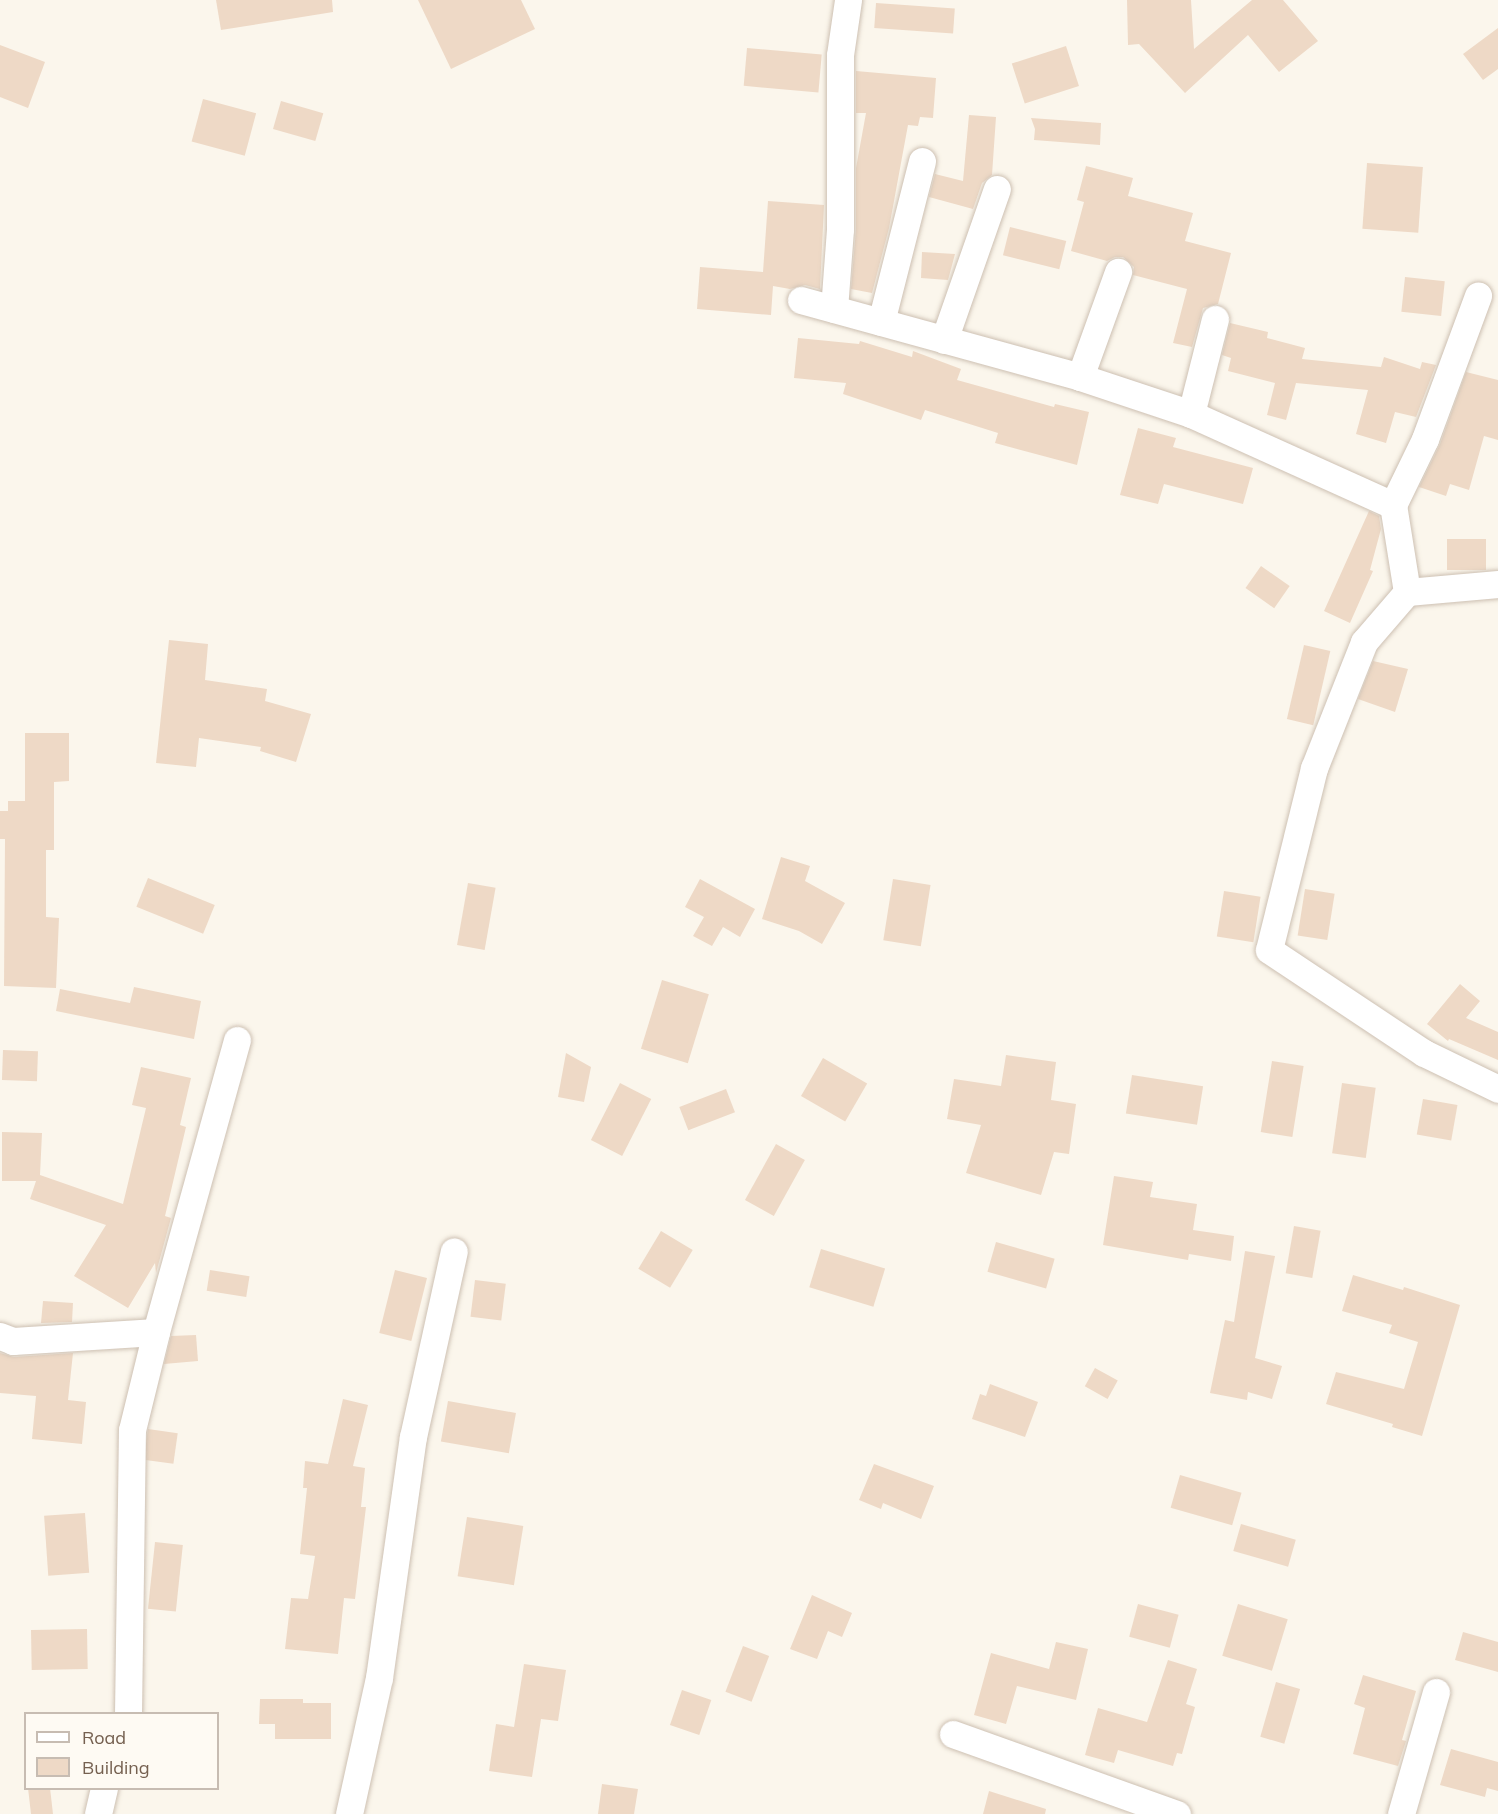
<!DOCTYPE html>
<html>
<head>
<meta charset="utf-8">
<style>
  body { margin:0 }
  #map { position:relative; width:1498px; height:1814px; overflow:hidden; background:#fbf6ec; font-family:Mulish,sans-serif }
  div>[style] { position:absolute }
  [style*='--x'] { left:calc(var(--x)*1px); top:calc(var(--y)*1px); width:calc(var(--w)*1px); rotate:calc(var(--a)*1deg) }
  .building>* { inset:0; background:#eed9c6; transform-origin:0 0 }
  .roads { filter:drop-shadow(0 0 2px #cdc0b2) drop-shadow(0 0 2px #cdc0b2) }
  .minor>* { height:27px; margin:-13.5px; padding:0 13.5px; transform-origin:13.5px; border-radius:13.5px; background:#fff }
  span { translate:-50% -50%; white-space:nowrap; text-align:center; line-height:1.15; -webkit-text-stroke:4.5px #fefaf3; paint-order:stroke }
  .legend { position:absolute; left:24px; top:1712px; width:195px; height:78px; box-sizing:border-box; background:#fefaf3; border:2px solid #c7bcb2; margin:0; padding:8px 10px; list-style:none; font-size:18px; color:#756050 }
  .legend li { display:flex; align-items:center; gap:12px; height:30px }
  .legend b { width:30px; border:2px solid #c7bcb2 }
</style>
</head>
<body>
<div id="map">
  <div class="building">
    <div style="clip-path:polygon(216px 0,332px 0,333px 12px,221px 30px)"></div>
    <div style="clip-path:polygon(418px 0,521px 0,535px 29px,451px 69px)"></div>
    <div style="clip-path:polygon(1127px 0,1191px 0,1194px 49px,1252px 0,1283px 0,1318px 41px,1279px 72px,1248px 35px,1185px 93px,1139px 44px,1128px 45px)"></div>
    <div style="left:876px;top:3px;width:79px;height:25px;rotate:4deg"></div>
    <div style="clip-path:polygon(1498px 28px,1498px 69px,1483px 80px,1463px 54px)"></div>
    <div style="clip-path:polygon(0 45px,45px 62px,28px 108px,0 97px)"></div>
    <div style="left:1066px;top:46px;width:42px;height:57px;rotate:72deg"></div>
    <div style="left:747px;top:48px;width:75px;height:38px;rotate:5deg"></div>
    <div style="clip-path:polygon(856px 71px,936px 78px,933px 118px,920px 117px,918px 126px,908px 125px,889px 228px,872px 293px,851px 289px,856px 229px,856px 168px,866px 113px,856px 113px)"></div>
    <div style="left:203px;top:99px;width:55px;height:44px;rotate:15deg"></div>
    <div style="left:281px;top:101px;width:44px;height:29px;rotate:16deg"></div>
    <div style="clip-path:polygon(969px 115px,996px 117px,992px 175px,982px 183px,973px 209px,929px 197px,935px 174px,963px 181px)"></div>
    <div style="clip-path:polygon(1031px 118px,1101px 123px,1100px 145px,1034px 140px,1035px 129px)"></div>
    <div style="left:1367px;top:163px;width:56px;height:66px;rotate:4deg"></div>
    <div style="clip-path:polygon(1086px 166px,1133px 178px,1128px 196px,1193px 213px,1185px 241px,1231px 253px,1218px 304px,1203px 308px,1192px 347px,1173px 343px,1187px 289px,1133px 275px,1134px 267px,1123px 257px,1115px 257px,1107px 261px,1071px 251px,1084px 202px,1077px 200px)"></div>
    <div style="clip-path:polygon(768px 201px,824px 205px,820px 289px,805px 285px,790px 289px,773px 286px,771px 315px,697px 309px,700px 267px,763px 272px)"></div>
    <div style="left:1010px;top:227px;width:58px;height:29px;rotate:14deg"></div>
    <div style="clip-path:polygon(922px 252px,955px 254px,948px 280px,921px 278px)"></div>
    <div style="left:1405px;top:277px;width:40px;height:35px;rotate:6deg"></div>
    <div style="clip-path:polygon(1230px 323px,1268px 332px,1267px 338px,1305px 348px,1302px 359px,1381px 367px,1384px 357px,1420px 369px,1422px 362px,1436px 365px,1416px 417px,1395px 412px,1386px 443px,1356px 434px,1368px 390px,1296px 383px,1286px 420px,1267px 415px,1275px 383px,1228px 371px,1231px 358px,1222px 355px)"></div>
    <div style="clip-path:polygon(798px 338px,859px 344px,860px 341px,912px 357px,913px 351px,961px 369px,957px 380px,1054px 407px,1055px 404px,1089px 412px,1077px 465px,995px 443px,998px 433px,925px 410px,921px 420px,843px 394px,846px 383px,794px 378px)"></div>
    <div style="clip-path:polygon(1466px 372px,1498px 380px,1498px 440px,1484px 436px,1469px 490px,1450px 484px,1446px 496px,1419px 487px,1440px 444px)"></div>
    <div style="clip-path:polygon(1138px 428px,1176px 438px,1173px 447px,1253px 468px,1243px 504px,1164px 484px,1158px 504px,1120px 495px)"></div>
    <div style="clip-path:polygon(1369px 511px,1379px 516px,1381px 529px,1370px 570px,1373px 571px,1350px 623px,1324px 611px)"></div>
    <div style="left:1447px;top:539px;width:39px;height:31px"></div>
    <div style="left:1261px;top:566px;width:35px;height:27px;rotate:35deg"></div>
    <div style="clip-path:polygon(169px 640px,208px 644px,205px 680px,267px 689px,265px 701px,311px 714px,296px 762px,260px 751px,261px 747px,199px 738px,196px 767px,156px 763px)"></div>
    <div style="left:1304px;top:645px;width:27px;height:76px;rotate:13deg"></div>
    <div style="clip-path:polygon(1373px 661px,1408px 669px,1395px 712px,1358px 699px)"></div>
    <div style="clip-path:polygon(25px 733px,69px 733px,69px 781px,54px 782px,54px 850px,46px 850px,46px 917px,59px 918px,56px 988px,4px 986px,5px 839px,0 839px,0 811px,8px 811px,8px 801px,25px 801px)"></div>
    <div style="clip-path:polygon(781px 857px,810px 866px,805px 881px,845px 903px,822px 944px,799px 931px,762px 919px)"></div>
    <div style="left:148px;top:878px;width:72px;height:31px;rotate:22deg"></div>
    <div style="clip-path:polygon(700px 879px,755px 909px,740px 937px,723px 927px,712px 946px,693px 936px,704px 917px,685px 907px)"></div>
    <div style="left:893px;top:879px;width:38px;height:62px;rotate:9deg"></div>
    <div style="left:468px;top:883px;width:28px;height:63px;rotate:10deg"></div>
    <div style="left:1305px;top:889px;width:30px;height:47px;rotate:9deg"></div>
    <div style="left:1224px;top:891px;width:37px;height:46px;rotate:9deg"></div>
    <div style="left:662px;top:980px;width:49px;height:72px;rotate:17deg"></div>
    <div style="clip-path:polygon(1460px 984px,1480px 1001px,1466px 1018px,1498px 1032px,1498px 1060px,1449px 1039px,1448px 1041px,1427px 1024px)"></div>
    <div style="clip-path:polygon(134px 987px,201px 1001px,194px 1039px,56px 1011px,60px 989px,130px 1003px)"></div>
    <div style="left:3px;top:1050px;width:35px;height:30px;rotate:2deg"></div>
    <div style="clip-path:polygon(566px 1053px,591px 1067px,584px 1102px,558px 1097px)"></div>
    <div style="clip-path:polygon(1006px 1055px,1056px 1062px,1051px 1100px,1076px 1104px,1069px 1154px,1054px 1152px,1041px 1195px,966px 1173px,981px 1125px,947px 1119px,954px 1079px,1001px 1086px)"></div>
    <div style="left:823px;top:1058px;width:51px;height:44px;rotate:30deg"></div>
    <div style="left:1272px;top:1061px;width:32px;height:72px;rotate:9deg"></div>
    <div style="clip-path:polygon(141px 1067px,191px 1078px,180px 1125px,186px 1127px,165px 1216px,171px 1218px,156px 1273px,155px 1263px,128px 1308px,74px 1276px,106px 1225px,30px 1199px,36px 1181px,2px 1181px,2px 1132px,42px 1133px,40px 1175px,123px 1204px,146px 1108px,132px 1105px)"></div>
    <div style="left:1132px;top:1075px;width:72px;height:39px;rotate:9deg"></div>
    <div style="left:620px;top:1083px;width:35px;height:64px;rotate:27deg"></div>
    <div style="left:1342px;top:1083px;width:34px;height:71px;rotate:8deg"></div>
    <div style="left:726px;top:1089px;width:25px;height:50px;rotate:69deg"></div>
    <div style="left:1423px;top:1099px;width:35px;height:36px;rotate:10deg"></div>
    <div style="left:776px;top:1144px;width:33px;height:64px;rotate:29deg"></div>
    <div style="clip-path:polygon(1114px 1176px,1153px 1182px,1150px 1197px,1197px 1204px,1193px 1230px,1234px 1236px,1231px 1261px,1189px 1254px,1188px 1260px,1103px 1245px)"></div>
    <div style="left:1294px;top:1226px;width:27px;height:48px;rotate:10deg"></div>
    <div style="left:661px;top:1231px;width:37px;height:44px;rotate:31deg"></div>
    <div style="left:996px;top:1242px;width:61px;height:31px;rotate:16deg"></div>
    <div style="left:821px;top:1249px;width:67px;height:40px;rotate:17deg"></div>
    <div style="clip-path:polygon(1245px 1251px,1275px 1256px,1255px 1358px,1282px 1366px,1272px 1399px,1248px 1392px,1247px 1400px,1210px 1393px,1225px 1320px,1234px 1322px)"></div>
    <div style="left:210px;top:1270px;width:40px;height:21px;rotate:9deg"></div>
    <div style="left:395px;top:1270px;width:33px;height:65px;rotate:14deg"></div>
    <div style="clip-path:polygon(1353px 1275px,1403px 1290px,1404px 1287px,1460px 1305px,1422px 1436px,1392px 1427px,1393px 1424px,1326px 1404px,1336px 1372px,1404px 1389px,1418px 1342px,1389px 1333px,1392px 1325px,1342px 1311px)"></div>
    <div style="left:475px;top:1280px;width:31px;height:37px;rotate:7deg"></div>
    <div style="clip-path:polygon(43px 1301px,73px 1303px,72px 1322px,41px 1323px)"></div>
    <div style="clip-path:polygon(196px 1335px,198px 1361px,164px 1364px,171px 1336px)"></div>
    <div style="clip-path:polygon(0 1353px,14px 1357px,73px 1353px,68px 1400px,86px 1402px,82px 1444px,32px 1439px,36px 1396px,0 1393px)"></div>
    <div style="left:1095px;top:1368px;width:26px;height:21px;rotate:29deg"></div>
    <div style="clip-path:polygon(990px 1384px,1038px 1402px,1025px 1437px,972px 1419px,980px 1394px,986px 1396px)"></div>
    <div style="clip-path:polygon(343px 1399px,368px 1405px,353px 1466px,365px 1468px,361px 1507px,366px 1507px,355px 1599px,344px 1598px,338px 1654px,285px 1649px,291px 1598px,308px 1599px,315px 1556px,300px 1554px,307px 1488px,303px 1488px,305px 1461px,328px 1464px)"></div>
    <div style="left:448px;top:1401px;width:69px;height:41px;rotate:10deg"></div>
    <div style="left:148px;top:1429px;width:30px;height:31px;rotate:8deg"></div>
    <div style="clip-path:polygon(874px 1464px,934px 1486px,921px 1519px,883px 1503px,881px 1509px,859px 1500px)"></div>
    <div style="left:1180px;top:1475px;width:64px;height:34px;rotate:16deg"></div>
    <div style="left:85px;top:1513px;width:60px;height:41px;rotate:86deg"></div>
    <div style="left:467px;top:1517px;width:57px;height:60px;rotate:9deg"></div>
    <div style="left:1241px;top:1524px;width:57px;height:28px;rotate:16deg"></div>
    <div style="left:155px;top:1542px;width:28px;height:67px;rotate:6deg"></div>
    <div style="clip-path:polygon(812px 1595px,852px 1613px,842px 1637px,828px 1631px,817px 1659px,790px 1649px)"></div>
    <div style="left:1138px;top:1604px;width:42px;height:34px;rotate:15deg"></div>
    <div style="left:1238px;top:1604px;width:52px;height:54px;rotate:17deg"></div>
    <div style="left:87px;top:1629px;width:40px;height:56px;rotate:89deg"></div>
    <div style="clip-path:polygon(1463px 1632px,1498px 1642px,1498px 1672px,1455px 1660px)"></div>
    <div style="clip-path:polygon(1056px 1642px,1088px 1649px,1076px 1700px,1017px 1686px,1006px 1724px,974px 1715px,991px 1653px,1049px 1669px)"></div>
    <div style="left:743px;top:1646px;width:28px;height:49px;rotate:21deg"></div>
    <div style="clip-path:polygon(1168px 1660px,1197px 1669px,1186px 1704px,1195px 1707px,1182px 1754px,1177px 1753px,1173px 1766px,1118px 1750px,1114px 1763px,1085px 1755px,1098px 1708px,1147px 1722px)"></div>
    <div style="clip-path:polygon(524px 1664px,566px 1670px,558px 1721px,541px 1719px,532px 1777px,489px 1771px,496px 1724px,514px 1727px)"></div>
    <div style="clip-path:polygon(1363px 1675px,1416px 1691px,1402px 1740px,1406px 1741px,1398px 1766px,1353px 1754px,1365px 1708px,1354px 1704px)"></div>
    <div style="left:1276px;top:1682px;width:25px;height:57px;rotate:16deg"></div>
    <div style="left:682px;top:1690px;width:31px;height:37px;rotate:19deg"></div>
    <div style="clip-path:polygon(260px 1699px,303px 1699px,303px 1703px,331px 1703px,331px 1739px,275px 1739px,275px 1724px,259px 1724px)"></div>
    <div style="clip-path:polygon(1451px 1749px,1498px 1762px,1498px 1791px,1487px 1788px,1485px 1797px,1440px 1785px)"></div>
    <div style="clip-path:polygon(602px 1784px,638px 1789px,634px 1814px,598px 1814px)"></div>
    <div style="clip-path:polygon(28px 1788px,50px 1788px,53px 1814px,31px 1814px)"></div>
    <div style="clip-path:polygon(989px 1791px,1046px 1809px,1045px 1814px,983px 1814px)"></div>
  </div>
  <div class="roads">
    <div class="minor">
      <div style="--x:801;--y:300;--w:289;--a:15.4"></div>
      <div style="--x:1080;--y:377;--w:117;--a:18.4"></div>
      <div style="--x:1191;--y:414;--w:222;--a:24.3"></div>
      <div style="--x:834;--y:309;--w:80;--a:-85.7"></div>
      <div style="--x:840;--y:229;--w:174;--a:-90"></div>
      <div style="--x:840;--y:55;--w:56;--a:-81.7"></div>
      <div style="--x:881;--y:322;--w:166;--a:-75.7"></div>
      <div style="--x:944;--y:340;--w:160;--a:-70.7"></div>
      <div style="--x:1080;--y:377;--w:112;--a:-70.1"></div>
      <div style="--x:1191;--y:414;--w:98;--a:-75.8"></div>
      <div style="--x:1498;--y:584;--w:91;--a:175"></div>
      <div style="--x:1407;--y:592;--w:66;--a:130.7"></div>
      <div style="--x:1364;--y:642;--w:136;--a:111.6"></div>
      <div style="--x:1314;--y:768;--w:187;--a:103.9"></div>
      <div style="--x:1269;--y:950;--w:186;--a:33.6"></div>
      <div style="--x:1424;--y:1053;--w:82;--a:25.9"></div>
      <div style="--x:1407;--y:592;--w:88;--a:-99.1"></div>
      <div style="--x:1393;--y:505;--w:73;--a:-64.1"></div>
      <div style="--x:1425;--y:439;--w:153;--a:-69.7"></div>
      <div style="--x:0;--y:1336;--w:14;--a:21"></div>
      <div style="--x:13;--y:1341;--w:143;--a:-3.6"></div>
      <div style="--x:128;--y:1714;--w:284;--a:-89.2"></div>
      <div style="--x:132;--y:1430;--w:101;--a:-76.2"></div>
      <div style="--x:156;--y:1332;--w:303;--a:-74.5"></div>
      <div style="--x:953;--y:1734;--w:238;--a:19.7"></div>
      <div style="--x:98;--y:1814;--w:27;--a:-77"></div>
      <div style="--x:349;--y:1814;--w:139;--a:-77.6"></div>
      <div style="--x:379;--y:1678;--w:243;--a:-82"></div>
      <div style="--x:413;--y:1437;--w:190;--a:-77.6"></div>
      <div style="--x:1401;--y:1814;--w:127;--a:-74"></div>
    </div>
  </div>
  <ul class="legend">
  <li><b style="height:8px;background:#fff"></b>Road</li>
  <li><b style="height:16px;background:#eed9c6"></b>Building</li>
  </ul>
</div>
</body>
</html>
